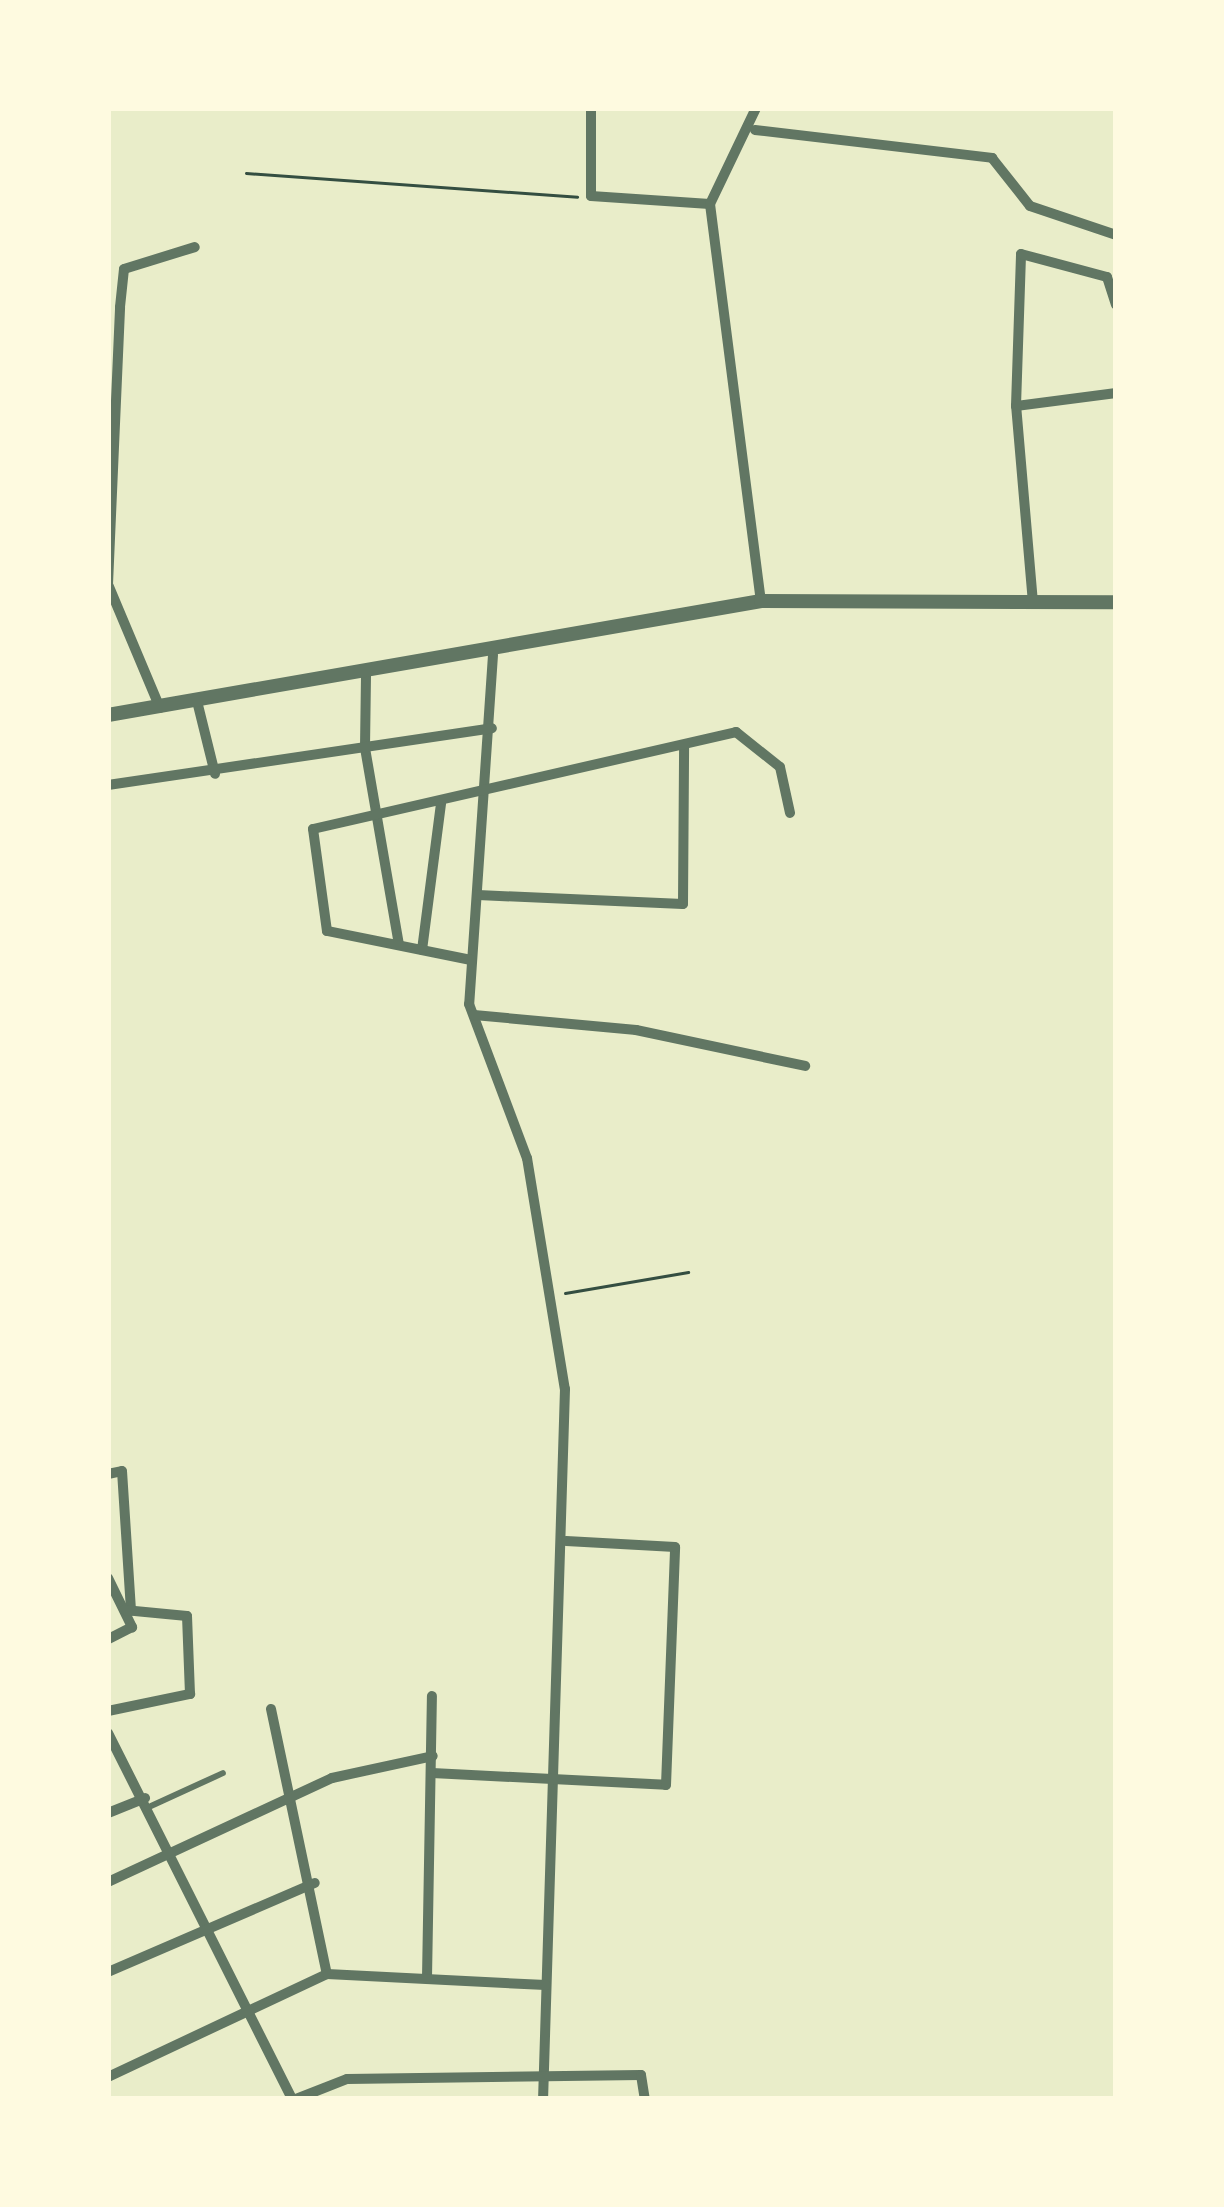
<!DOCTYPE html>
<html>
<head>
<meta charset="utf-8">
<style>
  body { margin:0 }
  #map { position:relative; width:1224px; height:2207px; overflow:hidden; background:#e9edc9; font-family:Arial,sans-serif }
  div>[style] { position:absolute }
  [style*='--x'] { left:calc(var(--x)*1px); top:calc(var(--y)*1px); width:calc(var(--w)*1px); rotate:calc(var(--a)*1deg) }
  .path>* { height:3px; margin:-1.5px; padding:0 1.5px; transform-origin:1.5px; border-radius:1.5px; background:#344e41 }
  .service>* { height:6px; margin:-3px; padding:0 3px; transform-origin:3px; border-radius:3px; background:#617663 }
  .minor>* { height:10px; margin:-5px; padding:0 5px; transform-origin:5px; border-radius:5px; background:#617663 }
  .tertiary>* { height:14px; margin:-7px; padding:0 7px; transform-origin:7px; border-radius:7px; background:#617663 }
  span { translate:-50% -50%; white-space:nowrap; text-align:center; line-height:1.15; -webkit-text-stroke:10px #fefae0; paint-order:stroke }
  .frame { position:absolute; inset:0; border:111px solid #fefae0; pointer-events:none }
</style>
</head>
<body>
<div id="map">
  <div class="path">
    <div style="--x:246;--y:173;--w:332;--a:4.1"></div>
    <div style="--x:565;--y:1293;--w:125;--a:-9.7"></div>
  </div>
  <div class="service">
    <div style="--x:151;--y:1806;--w:79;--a:-24.6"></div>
  </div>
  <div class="minor">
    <div style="--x:591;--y:108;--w:88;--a:90"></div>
    <div style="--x:591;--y:196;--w:119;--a:3.8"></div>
    <div style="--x:756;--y:108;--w:106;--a:115.6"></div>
    <div style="--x:710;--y:204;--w:400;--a:82.7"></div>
    <div style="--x:755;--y:130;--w:239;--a:6.7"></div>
    <div style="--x:992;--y:158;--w:61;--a:51.6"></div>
    <div style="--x:1030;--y:206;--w:91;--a:18.6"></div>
    <div style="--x:1016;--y:406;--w:101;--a:-7.4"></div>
    <div style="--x:1033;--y:603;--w:198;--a:-94.9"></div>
    <div style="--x:1016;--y:406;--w:152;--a:-88.1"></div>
    <div style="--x:1021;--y:254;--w:89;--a:15"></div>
    <div style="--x:1107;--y:277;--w:29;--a:72"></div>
    <div style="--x:493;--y:655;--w:350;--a:93.9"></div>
    <div style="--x:469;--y:1004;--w:165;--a:69.4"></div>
    <div style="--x:527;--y:1158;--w:234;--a:80.7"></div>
    <div style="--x:565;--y:1389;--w:710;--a:91.77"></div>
    <div style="--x:366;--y:676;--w:72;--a:90.8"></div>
    <div style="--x:365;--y:748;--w:200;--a:80.2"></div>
    <div style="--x:197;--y:701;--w:75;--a:76.1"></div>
    <div style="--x:160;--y:708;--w:134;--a:-112.8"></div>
    <div style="--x:108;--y:584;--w:277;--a:-87.5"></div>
    <div style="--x:120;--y:307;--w:38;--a:-84"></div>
    <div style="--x:124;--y:269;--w:74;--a:-17.2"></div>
    <div style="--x:108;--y:785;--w:388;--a:-8.4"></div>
    <div style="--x:478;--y:895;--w:205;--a:2.5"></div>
    <div style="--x:683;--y:904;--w:159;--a:-89.6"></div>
    <div style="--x:422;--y:950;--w:148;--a:-82.6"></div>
    <div style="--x:471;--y:960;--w:147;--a:-168.6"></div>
    <div style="--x:327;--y:931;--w:103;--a:-97.8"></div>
    <div style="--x:313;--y:829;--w:434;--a:-12.9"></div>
    <div style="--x:736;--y:732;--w:56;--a:38.5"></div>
    <div style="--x:780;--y:767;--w:47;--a:77.7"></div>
    <div style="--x:474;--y:1015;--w:163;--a:5.3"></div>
    <div style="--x:636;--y:1030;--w:173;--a:12"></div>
    <div style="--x:108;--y:1474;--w:14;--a:-12"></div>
    <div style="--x:122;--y:1471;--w:140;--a:86.3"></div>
    <div style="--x:108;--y:1578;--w:55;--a:63.9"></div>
    <div style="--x:132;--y:1627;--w:27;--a:153"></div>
    <div style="--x:271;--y:1709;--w:271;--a:78.1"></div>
    <div style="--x:108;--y:1711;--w:84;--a:-11.7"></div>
    <div style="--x:190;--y:1694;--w:78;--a:-92.2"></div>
    <div style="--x:187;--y:1616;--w:63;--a:-174.6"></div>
    <div style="--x:108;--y:1733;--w:410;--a:63.3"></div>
    <div style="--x:432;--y:1773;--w:234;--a:2.9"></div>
    <div style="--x:666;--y:1785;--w:238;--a:-87.8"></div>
    <div style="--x:675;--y:1547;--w:109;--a:-176.8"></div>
    <div style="--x:108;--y:1813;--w:40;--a:-22"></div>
    <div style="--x:108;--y:1882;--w:247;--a:-24.9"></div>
    <div style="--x:332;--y:1778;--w:103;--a:-12.3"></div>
    <div style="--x:108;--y:1972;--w:225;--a:-23.3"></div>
    <div style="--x:427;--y:1978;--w:282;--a:-89"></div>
    <div style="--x:108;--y:2077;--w:242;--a:-25.2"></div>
    <div style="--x:327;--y:1974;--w:219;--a:2.9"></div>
    <div style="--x:296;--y:2099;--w:55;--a:-21.4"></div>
    <div style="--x:347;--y:2079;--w:294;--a:-0.8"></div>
    <div style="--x:641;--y:2075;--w:24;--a:81"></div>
  </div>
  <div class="tertiary">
    <div style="--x:108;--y:715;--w:663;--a:-9.9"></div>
    <div style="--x:761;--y:601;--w:355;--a:0.2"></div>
  </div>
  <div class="frame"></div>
</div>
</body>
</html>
